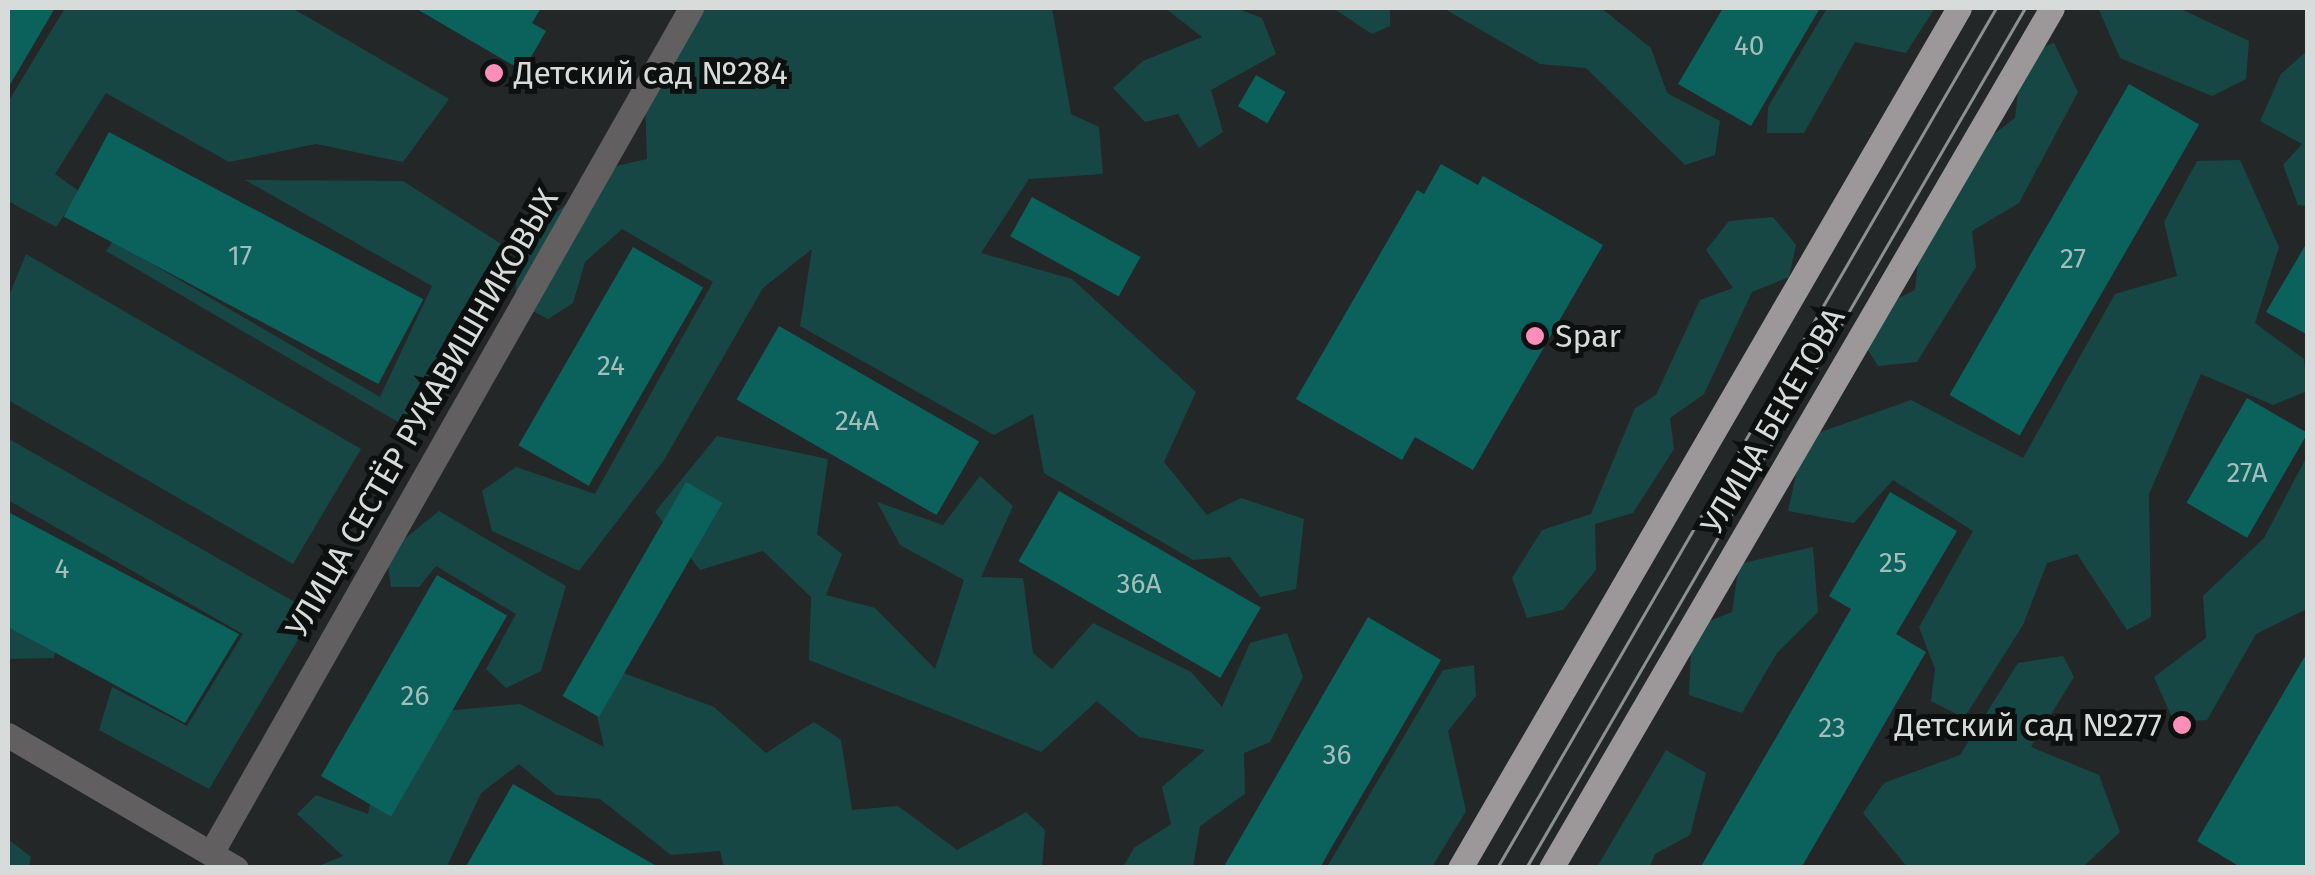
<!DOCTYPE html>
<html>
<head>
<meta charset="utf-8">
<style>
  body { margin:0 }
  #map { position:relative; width:2315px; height:875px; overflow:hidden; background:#232727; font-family:"Fira Sans",sans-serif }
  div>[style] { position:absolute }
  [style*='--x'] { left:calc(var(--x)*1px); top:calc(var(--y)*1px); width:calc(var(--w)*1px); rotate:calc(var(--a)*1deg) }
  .green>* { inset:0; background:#174744 }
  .building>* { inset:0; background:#0b625d; transform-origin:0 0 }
  .minor>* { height:25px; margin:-12.5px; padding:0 12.5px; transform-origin:12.5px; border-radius:12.5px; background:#615f60 }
  .major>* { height:25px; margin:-12.5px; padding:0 12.5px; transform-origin:12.5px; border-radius:12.5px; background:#9c9798 }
  .tram>* { height:2.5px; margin:-1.25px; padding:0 1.25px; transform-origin:1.25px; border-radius:1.25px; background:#8c9090 }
  .dots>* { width:28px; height:28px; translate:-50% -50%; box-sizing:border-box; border:5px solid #0e1010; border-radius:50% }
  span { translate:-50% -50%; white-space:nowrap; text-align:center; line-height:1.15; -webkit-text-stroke:10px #0e1010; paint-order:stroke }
  .number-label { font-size:28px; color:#a4bdbb }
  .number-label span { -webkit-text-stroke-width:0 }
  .poi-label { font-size:32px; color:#d7dbda }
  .left { translate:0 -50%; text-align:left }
  .right { translate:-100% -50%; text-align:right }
  .street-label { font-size:32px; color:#d7dbda }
  .frame { position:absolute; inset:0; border:10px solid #d7dbda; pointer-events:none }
</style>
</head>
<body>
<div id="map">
  <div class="green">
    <div style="clip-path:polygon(65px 8px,292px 8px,449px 99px,403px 162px,316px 144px,229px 162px,106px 93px,55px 174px,80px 192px,56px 227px,8px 201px,8px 102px)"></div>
    <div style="clip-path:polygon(706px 8px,1052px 8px,1071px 114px,1099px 127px,1103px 174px,1029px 179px,981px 253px,1072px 279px,1196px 392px,1164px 462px,1207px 515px,1241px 498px,1304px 519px,1296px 589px,1260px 597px,1230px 557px,1193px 560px,1044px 473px,1033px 414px,994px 435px,800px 326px,812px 249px,763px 288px,664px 460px,579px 571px,492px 531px,482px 491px,516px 467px,595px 494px,713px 282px,622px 229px,585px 262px,573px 303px,548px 319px,515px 302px,519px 243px,612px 167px,647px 159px,645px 101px)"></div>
    <div style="clip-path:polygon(1165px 8px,1236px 8px,1262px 18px,1276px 54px,1211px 90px,1223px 132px,1199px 148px,1178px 114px,1145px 122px,1113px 88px,1143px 61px,1202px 37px)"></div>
    <div style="clip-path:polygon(1333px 8px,1390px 8px,1390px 26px,1372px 34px)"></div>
    <div style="clip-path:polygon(1443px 8px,1601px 8px,1651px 48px,1667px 93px,1720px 121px,1715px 155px,1685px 165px,1586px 68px,1540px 64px)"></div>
    <div style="clip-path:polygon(1827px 8px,1935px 8px,1906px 53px,1855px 42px,1804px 133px,1767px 133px,1768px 107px)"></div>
    <div style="clip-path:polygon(2098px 8px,2179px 8px,2249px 41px,2246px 79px,2212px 96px,2120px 58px)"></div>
    <div style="clip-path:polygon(2054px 43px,2078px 92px,2019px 203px,1972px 231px,1976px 267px,1917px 362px,1878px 366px,1861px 339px,1880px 307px,1915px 290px,1919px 250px,1978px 146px,2015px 118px,2022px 56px)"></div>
    <div style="clip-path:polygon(2307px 51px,2307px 206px,2298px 205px,2283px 165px,2302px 144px,2260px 121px,2281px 74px)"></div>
    <div style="clip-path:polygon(2240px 160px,2279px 247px,2255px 323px,2304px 359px,2307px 391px,2273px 405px,2201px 374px,2149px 494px,2151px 617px,2127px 630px,2077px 554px,2047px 563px,2023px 625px,1964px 718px,1931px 701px,1935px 669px,1919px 627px,1973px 531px,1893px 480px,1854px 523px,1788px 511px,1804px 438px,1911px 400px,2023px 458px,2115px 294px,2177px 276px,2164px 222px,2197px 161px)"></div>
    <div style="clip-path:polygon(245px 180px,403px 181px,509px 249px,403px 425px,106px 251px,113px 241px,380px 397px,432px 286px)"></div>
    <div style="clip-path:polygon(1773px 217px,1796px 245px,1789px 277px,1752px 292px,1704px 394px,1670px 418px,1674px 449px,1633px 513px,1595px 524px,1596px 570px,1563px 610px,1527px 618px,1512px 578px,1542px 530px,1591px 514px,1635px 408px,1656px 395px,1700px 300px,1733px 288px,1706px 250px,1729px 221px)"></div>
    <div style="clip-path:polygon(26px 254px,361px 449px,293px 564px,8px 400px,8px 298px)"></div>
    <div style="clip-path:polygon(717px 436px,828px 459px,817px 534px,842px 554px,826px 595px,875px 608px,935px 669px,964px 580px,900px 545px,877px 502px,943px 525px,980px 476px,1013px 506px,981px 577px,1023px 578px,1033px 653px,1052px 669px,1093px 623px,1191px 672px,1222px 707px,1250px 643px,1287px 633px,1303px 677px,1270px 742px,1244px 753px,1245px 794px,1200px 826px,1193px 867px,1123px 867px,1134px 848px,1171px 824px,1162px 787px,1205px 750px,1139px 737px,1097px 701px,1041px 752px,809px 660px,811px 597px,763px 551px,700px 570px,655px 512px)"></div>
    <div style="clip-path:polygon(9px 439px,314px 613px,209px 789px,99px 730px,112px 687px,187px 726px,243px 634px,8px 500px)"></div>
    <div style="clip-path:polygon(2307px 456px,2307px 609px,2256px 634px,2207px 720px,2174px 722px,2154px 677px,2206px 638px,2203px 596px,2264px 538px)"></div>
    <div style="clip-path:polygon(439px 511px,566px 586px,541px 671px,506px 688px,486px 669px,516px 614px,436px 566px,419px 587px,391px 587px,386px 554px)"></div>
    <div style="clip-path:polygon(1813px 547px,1818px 612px,1777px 653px,1742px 713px,1689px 695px,1692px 628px,1732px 612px,1739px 564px)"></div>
    <div style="clip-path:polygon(8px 609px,58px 636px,54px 658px,8px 659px)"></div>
    <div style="clip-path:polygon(2063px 656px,2074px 677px,2031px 747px,2099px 775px,2120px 832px,2083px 867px,1907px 867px,1863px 813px,1884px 783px,1960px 755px,2018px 663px)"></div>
    <div style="clip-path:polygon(1474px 665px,1476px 696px,1448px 731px,1466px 811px,1432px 867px,1327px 867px,1443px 670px)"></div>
    <div style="clip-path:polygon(613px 669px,714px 707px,766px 753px,814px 722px,841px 740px,852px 810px,898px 806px,957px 850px,1026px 812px,1045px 830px,1042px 867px,724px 867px,720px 851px,671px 855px,600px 799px,556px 795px,519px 764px,481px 793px,448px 864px,453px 867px,316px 867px,343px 856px,297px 814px,316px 795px,368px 814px,376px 775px,423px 713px,520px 704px,604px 747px,591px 687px)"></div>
    <div style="clip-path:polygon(1666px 750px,1706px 773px,1690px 835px,1655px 854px,1650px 867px,1597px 867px)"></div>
    <div style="clip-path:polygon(8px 839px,31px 857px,29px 867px,8px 867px)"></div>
  </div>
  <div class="building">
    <div style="clip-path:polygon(8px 8px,55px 8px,8px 88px)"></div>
    <div style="clip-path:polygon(415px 8px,541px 8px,532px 23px,546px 31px,523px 71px)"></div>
    <div style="clip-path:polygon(1723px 8px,1820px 8px,1751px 126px,1678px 84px)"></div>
    <div style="left:1256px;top:75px;width:34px;height:36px;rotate:30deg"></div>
    <div style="left:2129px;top:84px;width:81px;height:359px;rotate:30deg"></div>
    <div style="left:109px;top:132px;width:356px;height:96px;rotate:28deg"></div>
    <div style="clip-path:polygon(1441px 164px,1478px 185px,1483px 176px,1603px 245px,1473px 470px,1415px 437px,1402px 460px,1296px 399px,1417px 190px,1424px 194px)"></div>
    <div style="left:1032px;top:197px;width:124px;height:45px;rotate:29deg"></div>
    <div style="clip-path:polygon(2308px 241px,2308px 335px,2266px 312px)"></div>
    <div style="left:633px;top:247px;width:81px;height:229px;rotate:30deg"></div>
    <div style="left:779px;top:326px;width:231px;height:85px;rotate:30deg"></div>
    <div style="left:2247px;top:398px;width:70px;height:121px;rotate:30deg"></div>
    <div style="left:686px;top:482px;width:42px;height:247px;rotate:30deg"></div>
    <div style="left:1059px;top:491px;width:233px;height:81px;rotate:30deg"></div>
    <div style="clip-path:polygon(1890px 492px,1957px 531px,1896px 634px,1926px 652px,1801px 868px,1700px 868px,1851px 609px,1829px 596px)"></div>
    <div style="clip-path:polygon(8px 512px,239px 634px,185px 723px,8px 627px)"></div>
    <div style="left:437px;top:575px;width:81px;height:232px;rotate:30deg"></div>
    <div style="clip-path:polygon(1368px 617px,1441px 660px,1330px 850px,1320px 868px,1223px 868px)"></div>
    <div style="clip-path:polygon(2308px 651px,2308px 868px,2242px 868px,2197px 841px)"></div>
    <div style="clip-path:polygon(513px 784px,660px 868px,465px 868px)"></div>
  </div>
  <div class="minor">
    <div style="--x:8;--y:735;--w:264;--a:30.3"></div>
    <div style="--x:211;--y:853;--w:972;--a:-60.4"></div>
  </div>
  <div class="major">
    <div style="--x:1460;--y:868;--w:994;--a:-59.88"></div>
    <div style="--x:1551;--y:868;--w:995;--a:-59.78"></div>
  </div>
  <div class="tram">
    <div style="--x:1497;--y:868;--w:994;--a:-59.88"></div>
    <div style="--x:1526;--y:868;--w:994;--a:-59.88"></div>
  </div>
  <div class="dots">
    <div style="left:494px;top:73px;background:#ff8ebb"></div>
    <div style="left:1535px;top:336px;background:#ff8ebb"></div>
    <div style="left:2182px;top:725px;background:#ff8ebb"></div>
  </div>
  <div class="number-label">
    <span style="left:1749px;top:46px">40</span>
    <span style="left:240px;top:256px">17</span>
    <span style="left:2073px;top:259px">27</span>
    <span style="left:611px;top:366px">24</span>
    <span style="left:857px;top:421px">24А</span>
    <span style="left:2247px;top:473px">27А</span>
    <span style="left:1893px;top:563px">25</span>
    <span style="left:62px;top:569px">4</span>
    <span style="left:1139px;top:584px">36А</span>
    <span style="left:415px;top:696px">26</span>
    <span style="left:1832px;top:728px">23</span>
    <span style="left:1337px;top:755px">36</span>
  </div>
  <div class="poi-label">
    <span class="left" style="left:514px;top:73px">Детский сад №284</span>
    <span class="left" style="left:1555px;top:336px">Spar</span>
    <span class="right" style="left:2162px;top:725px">Детский сад №277</span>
  </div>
  <div class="street-label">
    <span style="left:422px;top:413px;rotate:-60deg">УЛИЦА СЕСТЁР РУКАВИШНИКОВЫХ</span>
    <span style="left:1773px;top:421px;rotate:-60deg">УЛИЦА БЕКЕТОВА</span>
  </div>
  <div class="frame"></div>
</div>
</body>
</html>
